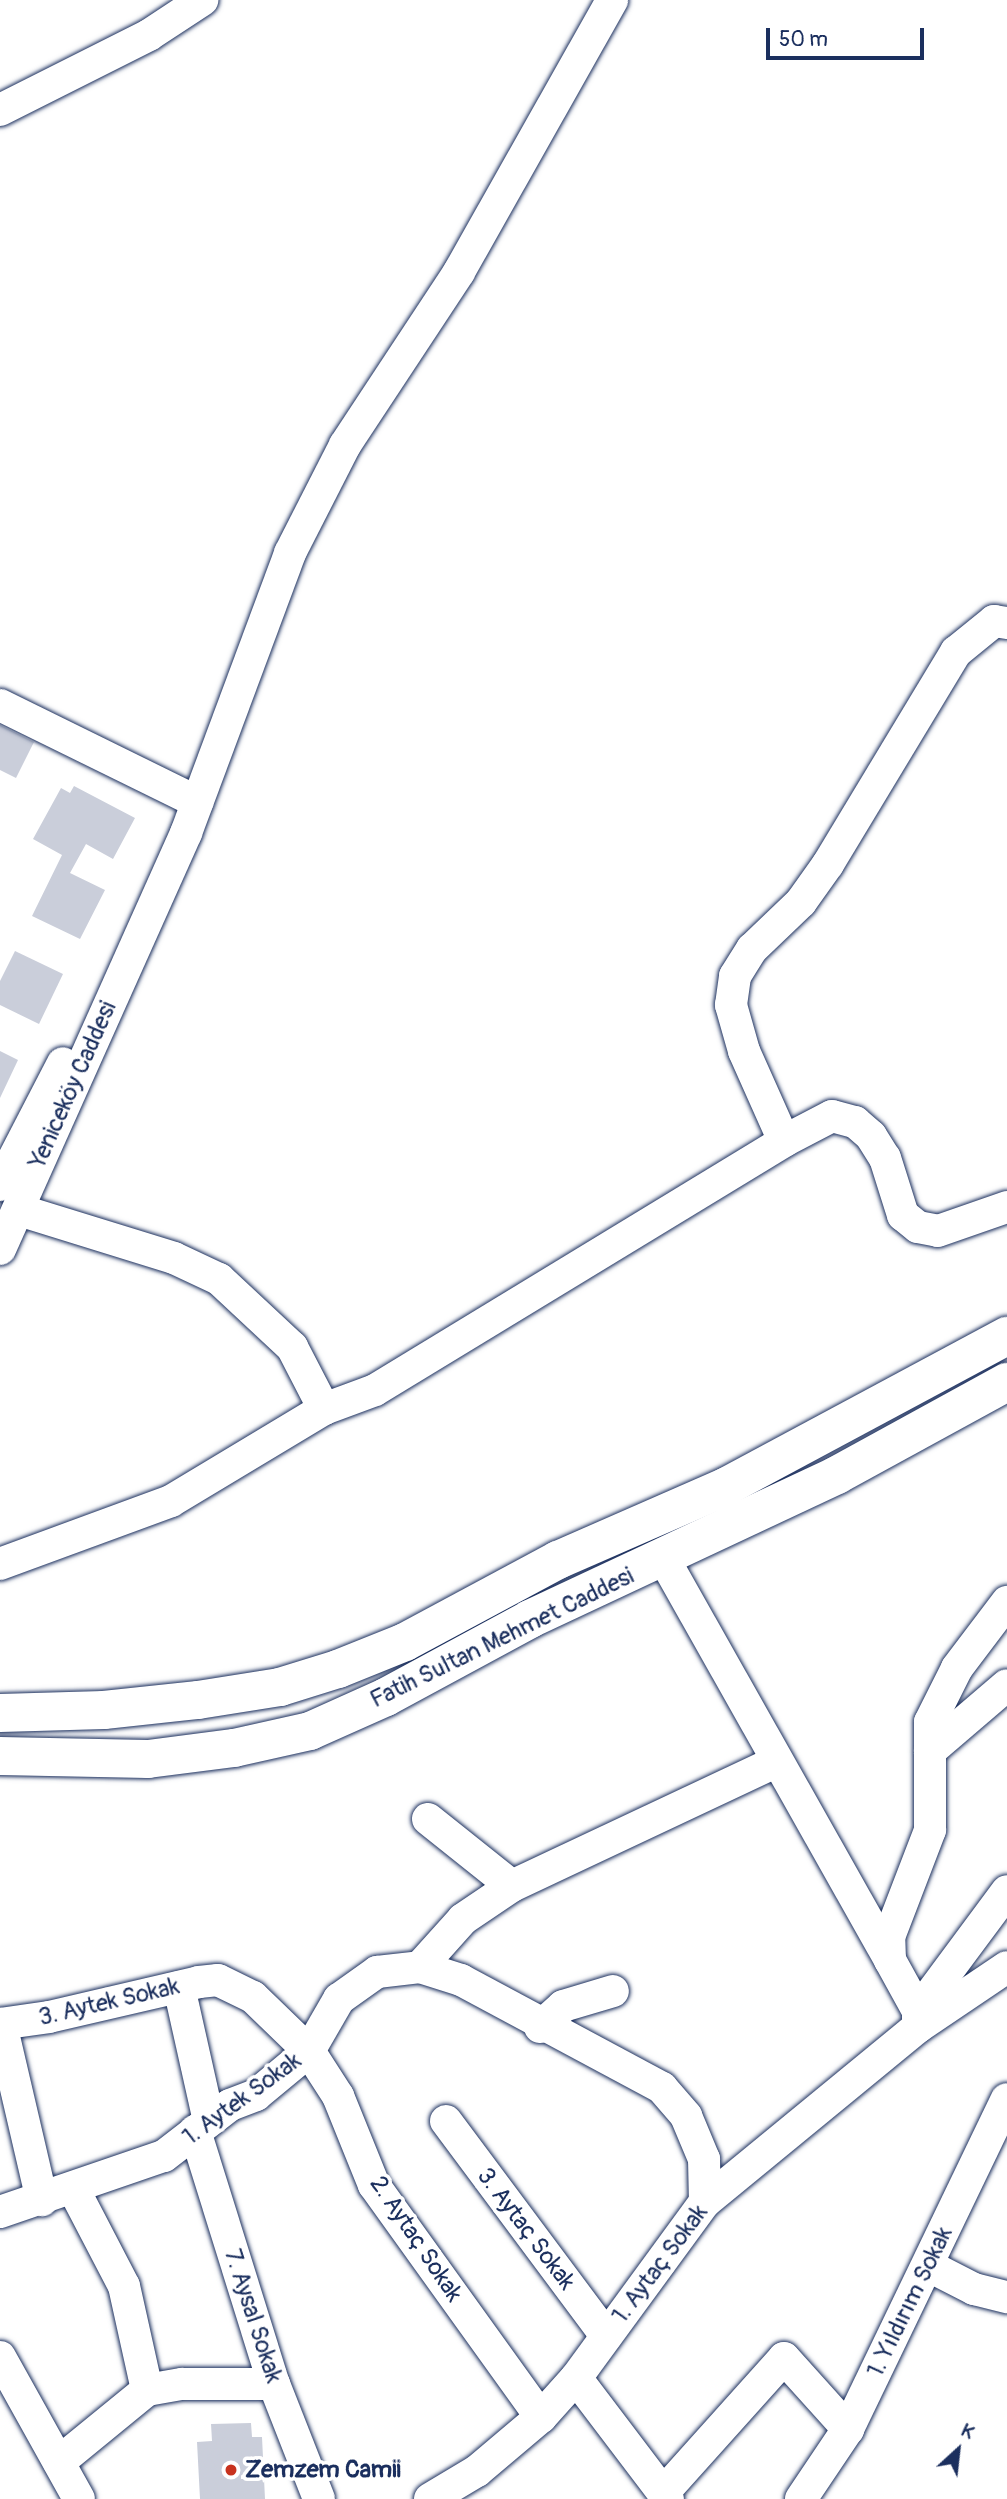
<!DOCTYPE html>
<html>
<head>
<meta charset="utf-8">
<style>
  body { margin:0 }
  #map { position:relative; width:1007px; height:2499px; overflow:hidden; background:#fff; font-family:Pangolin,sans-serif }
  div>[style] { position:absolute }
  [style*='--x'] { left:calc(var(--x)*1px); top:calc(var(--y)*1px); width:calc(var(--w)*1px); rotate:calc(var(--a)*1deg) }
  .building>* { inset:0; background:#caceda }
  .roads { filter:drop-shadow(0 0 2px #1b2f5e) drop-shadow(0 0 2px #1b2f5e) }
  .minor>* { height:32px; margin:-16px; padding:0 16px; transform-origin:16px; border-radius:16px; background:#fff }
  .major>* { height:38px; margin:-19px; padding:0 19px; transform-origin:19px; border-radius:19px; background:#fff }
  .dots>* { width:19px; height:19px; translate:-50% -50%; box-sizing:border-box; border:4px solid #fff; border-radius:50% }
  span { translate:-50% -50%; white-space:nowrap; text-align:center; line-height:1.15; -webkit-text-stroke:7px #fff; paint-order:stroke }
  .street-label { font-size:24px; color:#1b2f5e }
  .poi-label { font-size:24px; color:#1b2f5e; font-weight:700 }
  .left { translate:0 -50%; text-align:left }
  .north { position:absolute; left:923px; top:2415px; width:70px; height:70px; -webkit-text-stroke:5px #fff; paint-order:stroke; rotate:27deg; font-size:19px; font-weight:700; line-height:28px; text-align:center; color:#1b2f5e }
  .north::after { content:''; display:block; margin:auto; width:24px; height:32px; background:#1b2f5e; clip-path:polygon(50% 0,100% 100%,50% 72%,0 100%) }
  .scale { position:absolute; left:766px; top:28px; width:158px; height:32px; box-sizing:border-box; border:4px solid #1b2f5e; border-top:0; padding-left:9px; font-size:21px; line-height:24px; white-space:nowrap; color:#1b2f5e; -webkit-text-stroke:5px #fff; paint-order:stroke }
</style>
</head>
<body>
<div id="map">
  <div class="building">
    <div style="clip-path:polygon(0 725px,34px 742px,16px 778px,0 770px)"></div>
    <div style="clip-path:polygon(74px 786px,135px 818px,113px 859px,86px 844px,70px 873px,105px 890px,80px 939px,32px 916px,62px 855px,33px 839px,61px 788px,70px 793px)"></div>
    <div style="clip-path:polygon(15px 951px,63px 974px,39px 1024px,0 1005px,0 981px)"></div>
    <div style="clip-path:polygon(0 1051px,18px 1060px,0 1098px)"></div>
    <div style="clip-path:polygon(251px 2423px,252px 2437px,262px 2437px,265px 2499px,200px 2499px,197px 2442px,212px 2441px,211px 2424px)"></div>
  </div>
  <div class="roads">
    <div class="minor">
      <div style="--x:0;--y:110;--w:167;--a:-26.7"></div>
      <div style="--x:149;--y:35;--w:64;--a:-33.4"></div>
      <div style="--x:0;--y:705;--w:220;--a:26.2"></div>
      <div style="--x:784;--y:1141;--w:98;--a:-114"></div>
      <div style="--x:744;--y:1051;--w:48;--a:-105.8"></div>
      <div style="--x:731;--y:1005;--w:29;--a:-82"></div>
      <div style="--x:735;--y:976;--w:32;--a:-58"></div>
      <div style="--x:752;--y:949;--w:68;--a:-43.8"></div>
      <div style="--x:801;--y:902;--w:47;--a:-54.6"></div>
      <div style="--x:828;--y:864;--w:248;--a:-58.9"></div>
      <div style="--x:956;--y:652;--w:49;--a:-39.2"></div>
      <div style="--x:994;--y:621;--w:13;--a:9"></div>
      <div style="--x:0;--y:1185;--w:137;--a:-62.7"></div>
      <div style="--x:19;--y:1210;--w:162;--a:17.2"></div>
      <div style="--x:174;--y:1258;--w:50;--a:25"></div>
      <div style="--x:219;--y:1279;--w:100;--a:43"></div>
      <div style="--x:292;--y:1347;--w:70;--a:62.7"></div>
      <div style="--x:0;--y:1249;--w:456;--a:-65.9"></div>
      <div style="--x:186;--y:833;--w:299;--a:-69.6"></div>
      <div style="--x:290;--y:553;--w:121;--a:-63"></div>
      <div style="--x:345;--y:445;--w:207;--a:-56.6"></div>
      <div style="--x:459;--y:272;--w:312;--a:-60.6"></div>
      <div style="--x:664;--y:1559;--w:460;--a:60.6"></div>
      <div style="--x:0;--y:1564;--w:182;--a:-20.2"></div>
      <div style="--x:171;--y:1501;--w:179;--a:-31"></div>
      <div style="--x:324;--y:1409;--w:54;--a:-20.4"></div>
      <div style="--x:375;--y:1390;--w:479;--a:-31.3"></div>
      <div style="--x:784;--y:1141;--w:54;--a:-27.5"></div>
      <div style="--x:832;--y:1116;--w:24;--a:15"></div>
      <div style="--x:855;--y:1122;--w:21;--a:41"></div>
      <div style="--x:871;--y:1136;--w:26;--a:58"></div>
      <div style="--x:885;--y:1158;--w:60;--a:72.5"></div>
      <div style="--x:903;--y:1215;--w:19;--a:39"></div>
      <div style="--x:918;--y:1227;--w:20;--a:11"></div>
      <div style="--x:938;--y:1231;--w:73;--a:-19.2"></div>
      <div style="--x:930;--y:1751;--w:101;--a:-40.6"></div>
      <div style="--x:428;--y:1819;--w:107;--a:38.6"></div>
      <div style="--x:420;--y:1967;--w:43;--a:17.6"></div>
      <div style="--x:461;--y:1980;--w:228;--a:28.2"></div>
      <div style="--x:662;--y:2088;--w:37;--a:49"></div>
      <div style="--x:686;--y:2116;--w:47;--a:67.3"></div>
      <div style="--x:704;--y:2159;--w:43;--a:88.7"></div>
      <div style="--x:179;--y:1987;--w:137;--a:77.4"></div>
      <div style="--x:918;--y:2011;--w:149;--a:-53.4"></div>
      <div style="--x:0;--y:2024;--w:49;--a:-8.1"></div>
      <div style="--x:49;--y:2017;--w:154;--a:-13.1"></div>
      <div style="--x:199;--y:1982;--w:19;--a:-6"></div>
      <div style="--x:218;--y:1980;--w:39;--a:26"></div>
      <div style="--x:253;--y:1997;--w:78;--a:44"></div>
      <div style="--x:309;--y:2051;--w:54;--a:57.2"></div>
      <div style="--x:338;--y:2096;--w:96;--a:68"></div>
      <div style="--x:374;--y:2185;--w:286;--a:54.3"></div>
      <div style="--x:1;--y:2024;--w:181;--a:76.9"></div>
      <div style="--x:540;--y:2027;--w:31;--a:-42"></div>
      <div style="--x:563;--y:2006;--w:52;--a:-16.7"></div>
      <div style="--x:918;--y:2027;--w:16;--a:-90"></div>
      <div style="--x:918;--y:2011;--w:58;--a:-118.8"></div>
      <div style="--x:890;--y:1960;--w:23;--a:-92"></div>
      <div style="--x:889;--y:1937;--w:115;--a:-69"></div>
      <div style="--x:930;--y:1830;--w:108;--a:-90"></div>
      <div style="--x:930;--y:1722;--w:60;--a:-63.4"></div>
      <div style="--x:957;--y:1668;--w:83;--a:-52.9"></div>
      <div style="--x:446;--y:2121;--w:268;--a:53.3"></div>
      <div style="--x:195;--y:2131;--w:265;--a:72.7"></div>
      <div style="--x:274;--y:2384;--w:123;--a:68.6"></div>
      <div style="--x:73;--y:2188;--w:110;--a:62.5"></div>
      <div style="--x:124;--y:2286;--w:107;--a:77.5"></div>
      <div style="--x:0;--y:2212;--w:173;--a:-18.9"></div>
      <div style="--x:164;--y:2156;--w:83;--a:-37.7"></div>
      <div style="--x:230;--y:2105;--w:28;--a:-21"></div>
      <div style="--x:256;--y:2095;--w:69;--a:-39.7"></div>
      <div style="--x:309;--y:2051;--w:60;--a:-60"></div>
      <div style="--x:339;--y:1999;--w:47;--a:-35.4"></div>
      <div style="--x:377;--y:1972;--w:43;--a:-6.6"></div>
      <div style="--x:420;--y:1967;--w:64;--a:-48.1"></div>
      <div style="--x:463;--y:1919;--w:59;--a:-34"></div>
      <div style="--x:512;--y:1886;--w:292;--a:-25.2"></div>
      <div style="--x:929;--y:2266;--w:51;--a:27.1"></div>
      <div style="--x:974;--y:2289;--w:34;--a:14"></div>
      <div style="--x:0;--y:2357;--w:162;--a:60.9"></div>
      <div style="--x:576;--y:2378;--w:152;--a:52.8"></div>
      <div style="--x:59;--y:2462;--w:114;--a:-39.3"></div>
      <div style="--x:147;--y:2390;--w:36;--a:-10"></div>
      <div style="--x:182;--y:2384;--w:92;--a:0"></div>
      <div style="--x:663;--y:2493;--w:181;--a:-48.1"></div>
      <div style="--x:784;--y:2358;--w:96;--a:48"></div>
      <div style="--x:430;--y:2499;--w:55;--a:-30.8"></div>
      <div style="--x:477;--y:2471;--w:84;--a:-40.2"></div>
      <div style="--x:541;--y:2417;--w:52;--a:-48.1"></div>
      <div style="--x:576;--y:2378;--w:218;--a:-53.8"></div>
      <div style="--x:705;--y:2202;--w:276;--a:-39.4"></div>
      <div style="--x:918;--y:2027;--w:107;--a:-34"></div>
      <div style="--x:801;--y:2499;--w:84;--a:-56.1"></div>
      <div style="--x:848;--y:2429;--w:366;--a:-64.3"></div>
    </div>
    <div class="major">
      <div style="--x:0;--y:1713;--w:104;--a:-1.7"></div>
      <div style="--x:104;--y:1710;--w:95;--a:-6.1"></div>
      <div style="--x:198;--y:1700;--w:83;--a:-9"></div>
      <div style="--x:280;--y:1687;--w:61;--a:-17.2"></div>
      <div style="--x:338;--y:1669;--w:72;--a:-21.9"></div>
      <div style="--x:405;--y:1642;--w:174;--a:-28.2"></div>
      <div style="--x:558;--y:1560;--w:184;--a:-23.6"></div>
      <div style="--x:727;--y:1486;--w:318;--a:-28.2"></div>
      <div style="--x:0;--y:1756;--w:148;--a:1.2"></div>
      <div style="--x:148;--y:1759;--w:87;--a:-7.3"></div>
      <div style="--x:234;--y:1748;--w:78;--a:-12.6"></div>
      <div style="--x:310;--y:1731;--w:83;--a:-24.1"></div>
      <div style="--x:386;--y:1697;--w:164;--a:-28.4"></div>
      <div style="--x:530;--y:1619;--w:339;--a:-25.1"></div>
      <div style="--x:837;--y:1475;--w:194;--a:-28.7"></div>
    </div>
  </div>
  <div class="dots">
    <div style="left:231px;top:2470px;background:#c8321e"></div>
  </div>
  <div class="street-label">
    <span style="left:73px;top:1085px;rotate:-66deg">Yeniceköy Caddesi</span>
    <span style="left:502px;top:1638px;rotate:-26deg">Fatih Sultan Mehmet Caddesi</span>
    <span style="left:109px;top:2002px;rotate:-13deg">3. Aytek Sokak</span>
    <span style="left:242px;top:2099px;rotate:-36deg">1. Aytek Sokak</span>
    <span style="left:526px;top:2229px;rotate:53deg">3. Aytaç Sokak</span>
    <span style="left:416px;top:2239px;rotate:56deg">2. Aytaç Sokak</span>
    <span style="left:660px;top:2264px;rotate:-53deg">1. Aytaç Sokak</span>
    <span style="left:910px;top:2302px;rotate:-64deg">1. Yıldırım Sokak</span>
    <span style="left:253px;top:2316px;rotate:72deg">7. Aysal Sokak</span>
  </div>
  <div class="poi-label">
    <span class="left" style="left:245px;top:2470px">Zemzem Camii</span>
  </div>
  <div class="north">K</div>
  <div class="scale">50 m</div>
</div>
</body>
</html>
